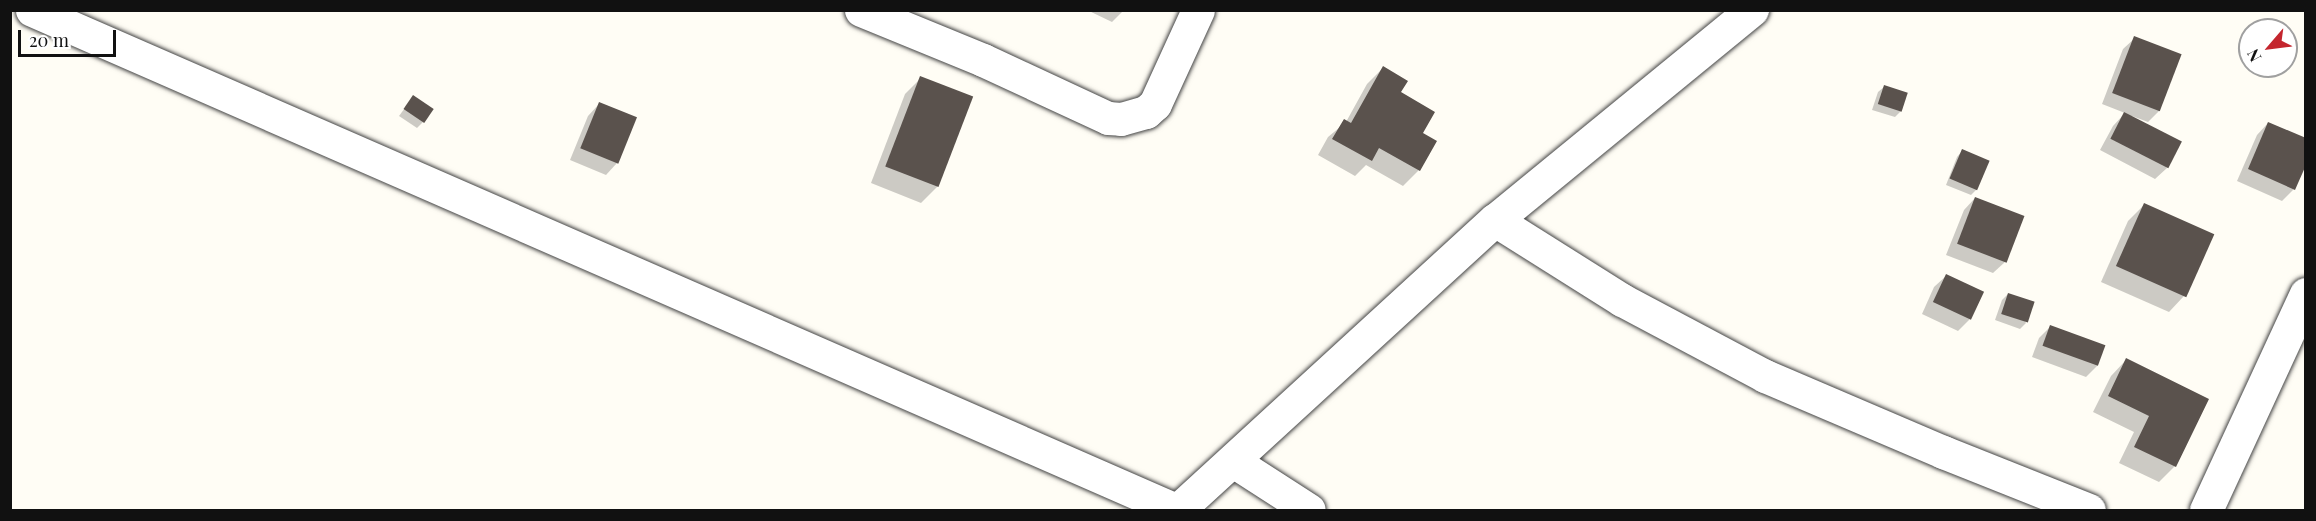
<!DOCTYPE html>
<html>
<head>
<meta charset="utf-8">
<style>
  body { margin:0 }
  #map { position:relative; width:2316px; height:521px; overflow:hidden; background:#fffdf5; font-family:"Playfair Display",serif }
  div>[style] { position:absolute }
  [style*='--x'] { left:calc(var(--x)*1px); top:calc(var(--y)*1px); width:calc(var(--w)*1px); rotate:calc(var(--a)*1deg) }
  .shadow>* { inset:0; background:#0003 }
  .building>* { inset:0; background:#5a524d; transform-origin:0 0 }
  .roads { filter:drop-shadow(0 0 2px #444) drop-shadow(0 0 2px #444) }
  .minor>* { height:33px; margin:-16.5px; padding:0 16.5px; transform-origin:16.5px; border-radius:16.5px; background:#fff }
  span { translate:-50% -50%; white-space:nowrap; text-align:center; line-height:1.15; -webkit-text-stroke:6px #fff; paint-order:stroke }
  .frame { position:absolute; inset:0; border:12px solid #111; pointer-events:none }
  .north { position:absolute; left:2238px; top:18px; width:60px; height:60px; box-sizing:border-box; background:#fff; border:2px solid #a0a0a0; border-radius:50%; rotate:242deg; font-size:16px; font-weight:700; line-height:24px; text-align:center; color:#111 }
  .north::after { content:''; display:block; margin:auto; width:21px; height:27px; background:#c4262e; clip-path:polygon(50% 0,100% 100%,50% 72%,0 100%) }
  .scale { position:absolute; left:18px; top:30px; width:98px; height:27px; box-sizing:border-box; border:3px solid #111; border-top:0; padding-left:8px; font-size:18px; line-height:21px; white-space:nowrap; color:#111; -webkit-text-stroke:4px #fff; paint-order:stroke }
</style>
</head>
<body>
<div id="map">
  <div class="shadow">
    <div style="clip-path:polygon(1087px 10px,1124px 10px,1112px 22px)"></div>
    <div style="clip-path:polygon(2135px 38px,2160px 110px,2148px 122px,2132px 116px,2131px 118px,2167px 168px,2155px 179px,2100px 150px,2113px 126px,2125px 113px,2102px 104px,2123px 49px)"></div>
    <div style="clip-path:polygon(1383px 68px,1421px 133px,1419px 170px,1403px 186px,1366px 165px,1355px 176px,1318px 155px,1328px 137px,1346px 122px,1367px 84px)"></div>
    <div style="clip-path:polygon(921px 78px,937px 187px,921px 203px,871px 183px,905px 94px)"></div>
    <div style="clip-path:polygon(1884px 87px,1901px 111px,1895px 117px,1872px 110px,1878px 92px)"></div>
    <div style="clip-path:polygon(413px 97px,423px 122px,417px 128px,399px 116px)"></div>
    <div style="clip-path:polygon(599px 104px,617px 163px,606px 175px,570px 160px,588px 116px)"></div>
    <div style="clip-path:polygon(2268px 123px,2294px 189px,2282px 201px,2237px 181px,2257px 135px)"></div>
    <div style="clip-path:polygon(1962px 151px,1977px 189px,1971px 195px,1946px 185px,1957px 157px)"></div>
    <div style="clip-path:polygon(1975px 198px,2005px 262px,1993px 273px,1946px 255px,1964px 210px)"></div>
    <div style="clip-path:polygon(2144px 205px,2184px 296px,2169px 312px,2101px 282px,2128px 221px)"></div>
    <div style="clip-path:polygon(1946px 276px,1982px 293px,1970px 319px,1958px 331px,1922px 314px,1934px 287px)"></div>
    <div style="clip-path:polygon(2008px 294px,2026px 323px,2020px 329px,1995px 320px,2002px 300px)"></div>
    <div style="clip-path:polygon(2050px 327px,2098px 365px,2086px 377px,2032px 357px,2039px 338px)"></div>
    <div style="clip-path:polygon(2126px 360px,2207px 399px,2175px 466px,2159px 482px,2119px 463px,2134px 432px,2093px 412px,2111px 376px)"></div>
  </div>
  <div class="building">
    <div style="left:2134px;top:36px;width:51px;height:61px;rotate:21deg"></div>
    <div style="clip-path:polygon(1383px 66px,1408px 81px,1401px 92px,1435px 112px,1423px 133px,1437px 141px,1420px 171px,1379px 148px,1372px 161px,1332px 139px,1344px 119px,1351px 123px)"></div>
    <div style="left:920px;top:76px;width:57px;height:97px;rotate:21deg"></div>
    <div style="left:1884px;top:85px;width:25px;height:20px;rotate:18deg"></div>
    <div style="left:413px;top:95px;width:25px;height:17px;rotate:34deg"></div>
    <div style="left:599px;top:102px;width:41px;height:50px;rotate:22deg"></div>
    <div style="left:2124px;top:112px;width:65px;height:30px;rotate:27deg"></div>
    <div style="clip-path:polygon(2268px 122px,2306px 138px,2306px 165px,2295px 190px,2248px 169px)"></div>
    <div style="left:1962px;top:149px;width:30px;height:32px;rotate:23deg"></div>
    <div style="left:1975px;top:197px;width:53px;height:50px;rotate:21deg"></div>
    <div style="left:2144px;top:203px;width:77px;height:69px;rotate:24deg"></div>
    <div style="left:1946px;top:274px;width:42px;height:31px;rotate:25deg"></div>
    <div style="left:2008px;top:293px;width:28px;height:22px;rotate:18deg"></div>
    <div style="left:2050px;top:325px;width:59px;height:22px;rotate:20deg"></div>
    <div style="clip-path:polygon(2126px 358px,2209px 399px,2176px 467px,2134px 447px,2149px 416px,2108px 396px)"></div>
  </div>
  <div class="roads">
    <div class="minor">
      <div style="--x:32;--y:10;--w:1248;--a:23.61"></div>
      <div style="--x:861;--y:10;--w:132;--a:22.3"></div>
      <div style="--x:983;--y:60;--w:138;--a:24.9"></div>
      <div style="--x:1108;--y:118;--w:13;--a:4"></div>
      <div style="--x:1121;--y:119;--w:26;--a:-16"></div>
      <div style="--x:1146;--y:112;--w:12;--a:-42"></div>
      <div style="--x:1155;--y:104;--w:103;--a:-65.4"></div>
      <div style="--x:1495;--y:220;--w:150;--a:32.2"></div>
      <div style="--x:1622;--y:300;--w:162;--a:28"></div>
      <div style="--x:1765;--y:376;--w:194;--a:23.1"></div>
      <div style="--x:1943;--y:452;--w:157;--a:21.7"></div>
      <div style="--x:1233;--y:461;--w:90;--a:32.8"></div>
      <div style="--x:1178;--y:510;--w:430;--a:-42.5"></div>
      <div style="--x:1495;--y:220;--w:332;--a:-39.3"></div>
      <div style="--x:2206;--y:510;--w:238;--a:-65.2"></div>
    </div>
  </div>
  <div class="frame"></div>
  <div class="north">N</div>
  <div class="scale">20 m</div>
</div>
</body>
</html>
